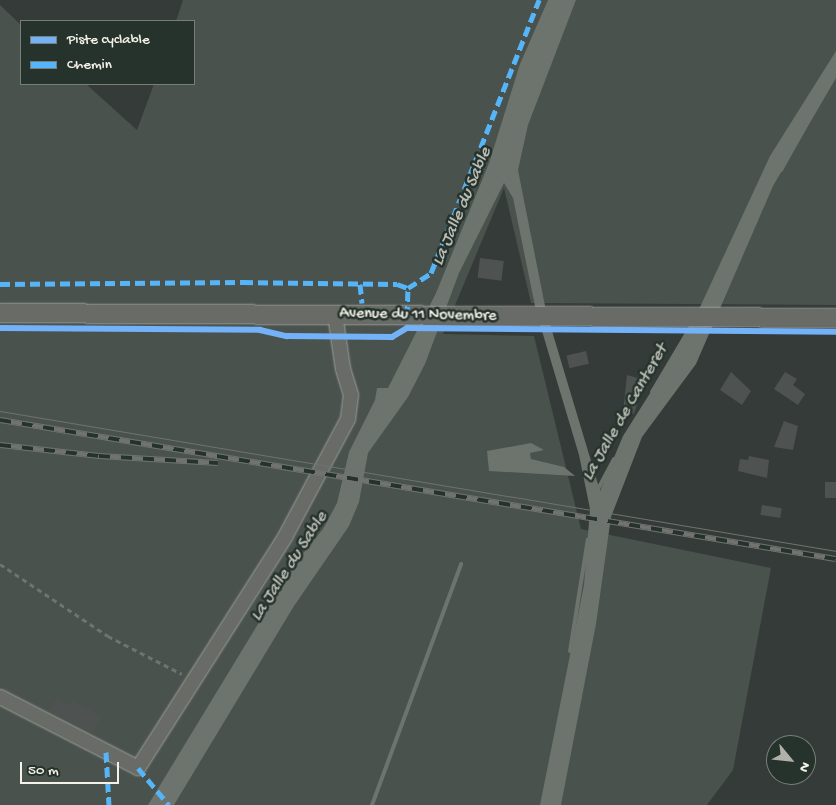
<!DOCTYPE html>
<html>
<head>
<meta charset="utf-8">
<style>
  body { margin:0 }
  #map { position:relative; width:836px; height:805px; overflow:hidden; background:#353b38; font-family:"Gochi Hand",sans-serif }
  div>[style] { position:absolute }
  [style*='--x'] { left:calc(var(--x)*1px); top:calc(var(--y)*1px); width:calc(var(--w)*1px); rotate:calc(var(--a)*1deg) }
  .green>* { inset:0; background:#49524c }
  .water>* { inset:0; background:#6d736d }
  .stream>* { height:4px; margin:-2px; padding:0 2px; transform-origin:2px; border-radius:2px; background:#6d736d }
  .building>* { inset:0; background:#4e5250; transform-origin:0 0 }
  .path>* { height:2.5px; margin-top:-1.25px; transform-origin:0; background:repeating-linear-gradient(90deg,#707370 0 5px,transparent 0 9px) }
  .roads { filter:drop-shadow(0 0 1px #9c9e9b) drop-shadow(0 0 1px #9c9e9b) }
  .minor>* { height:14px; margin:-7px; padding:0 7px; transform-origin:7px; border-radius:7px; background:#686b66 }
  .major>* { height:18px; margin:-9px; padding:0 9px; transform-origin:9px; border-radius:9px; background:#686b66 }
  .tram>* { height:1px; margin:-0.5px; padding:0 0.5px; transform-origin:0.5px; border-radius:0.5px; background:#707370 }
  .rail>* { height:5.5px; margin-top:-2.75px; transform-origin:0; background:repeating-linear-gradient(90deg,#26332d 0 11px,#707370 0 22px); box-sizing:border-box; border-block:1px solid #707370 }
  .quiet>* { height:5px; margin-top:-2.5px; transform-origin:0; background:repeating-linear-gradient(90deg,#56b5f8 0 10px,transparent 0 15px) }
  .cycleway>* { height:6px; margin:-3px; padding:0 3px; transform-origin:3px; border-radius:3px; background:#73b2f8 }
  span { translate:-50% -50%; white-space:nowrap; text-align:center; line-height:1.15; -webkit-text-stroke:5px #26332d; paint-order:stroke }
  .street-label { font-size:16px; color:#f4f1e8 }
  .water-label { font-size:18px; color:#babbb3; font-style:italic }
  .legend { position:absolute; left:20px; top:20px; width:175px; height:65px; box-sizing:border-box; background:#26332d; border:1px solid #787f78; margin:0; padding:6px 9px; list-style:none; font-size:15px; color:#f4f1e8 }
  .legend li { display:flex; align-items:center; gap:10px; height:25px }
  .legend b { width:25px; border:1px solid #787f78 }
  .north { position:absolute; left:766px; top:735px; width:50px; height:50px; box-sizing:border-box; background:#26332d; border:1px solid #787f78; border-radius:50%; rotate:118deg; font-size:14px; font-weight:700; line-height:20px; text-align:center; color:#f4f1e8 }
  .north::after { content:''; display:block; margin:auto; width:18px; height:22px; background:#b1b1aa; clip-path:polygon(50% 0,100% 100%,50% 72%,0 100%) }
  .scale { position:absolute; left:20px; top:762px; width:99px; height:22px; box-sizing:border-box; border:2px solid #f4f1e8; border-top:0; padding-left:6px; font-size:15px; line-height:18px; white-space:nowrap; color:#f4f1e8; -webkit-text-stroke:4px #26332d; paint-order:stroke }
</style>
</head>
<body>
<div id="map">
  <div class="green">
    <div style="clip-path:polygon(183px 0,836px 0,836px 305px,531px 303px,504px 188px,443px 334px,534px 336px,581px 529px,771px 568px,733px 770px,707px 805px,0 805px,0 5px,21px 25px,21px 84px,86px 84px,137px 130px,154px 84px,194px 84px,194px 21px,176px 21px)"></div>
  </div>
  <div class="water">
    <div style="clip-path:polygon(548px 0,576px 0,528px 125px,518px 170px,546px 311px,600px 491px,623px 436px,688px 333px,770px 156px,836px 51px,836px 78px,773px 186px,696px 364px,642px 437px,611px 517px,596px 624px,561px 805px,540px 805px,584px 585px,590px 509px,579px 455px,536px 311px,513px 198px,504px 183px,459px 273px,425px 364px,408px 397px,368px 453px,359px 502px,349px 526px,294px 606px,174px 805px,148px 805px,295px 563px,323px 529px,337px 503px,349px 452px,375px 400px,377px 388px,388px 388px,436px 293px,489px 163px,520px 64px)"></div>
    <div style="clip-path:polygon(531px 443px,544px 450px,530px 453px,531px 459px,564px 467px,575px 476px,489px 471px,487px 451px)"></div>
  </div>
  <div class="stream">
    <div style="--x:781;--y:170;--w:51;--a:-60.9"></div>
    <div style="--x:652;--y:392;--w:80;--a:-59.3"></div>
    <div style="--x:597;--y:491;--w:36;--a:-62"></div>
    <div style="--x:570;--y:651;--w:113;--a:-80.9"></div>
    <div style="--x:372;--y:805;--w:257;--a:-69.7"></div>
  </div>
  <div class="building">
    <div style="left:480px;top:258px;width:24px;height:20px;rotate:7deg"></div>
    <div style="left:586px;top:351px;width:13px;height:20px;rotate:77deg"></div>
    <div style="clip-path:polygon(731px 372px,751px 391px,742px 405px,720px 390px)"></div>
    <div style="clip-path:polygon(785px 372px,797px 379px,793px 385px,805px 394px,798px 405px,774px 389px)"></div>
    <div style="clip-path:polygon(627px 375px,645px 380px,634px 414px,623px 412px)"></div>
    <div style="clip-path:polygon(784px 421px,798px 426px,793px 450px,774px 447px)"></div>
    <div style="clip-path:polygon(749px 456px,769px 460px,767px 478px,738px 471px,740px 459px,748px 460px)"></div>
    <div style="left:825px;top:482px;width:11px;height:16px"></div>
    <div style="left:762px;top:505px;width:20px;height:10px;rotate:9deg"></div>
    <div style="clip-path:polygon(56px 698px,68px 705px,72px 700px,102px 716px,92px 733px,49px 711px)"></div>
  </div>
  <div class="path">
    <div style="--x:0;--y:564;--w:130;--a:33.7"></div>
    <div style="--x:108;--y:636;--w:83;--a:27.2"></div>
  </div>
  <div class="roads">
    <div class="minor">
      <div style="--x:0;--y:697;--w:155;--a:27.2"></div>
      <div style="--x:138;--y:768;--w:274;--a:-57.5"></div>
      <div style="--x:285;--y:537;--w:134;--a:-61.9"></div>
      <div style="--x:348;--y:419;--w:24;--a:-83"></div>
      <div style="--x:351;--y:395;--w:27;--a:-107"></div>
      <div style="--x:343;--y:369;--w:56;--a:-98.3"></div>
    </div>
    <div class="major">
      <div style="--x:0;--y:313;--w:836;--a:0.34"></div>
    </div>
  </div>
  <div class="tram">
    <div style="--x:0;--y:411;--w:848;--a:9.51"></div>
  </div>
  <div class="rail">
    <div style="--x:0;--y:420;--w:847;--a:9.44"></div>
    <div style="--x:0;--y:445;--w:100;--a:6.3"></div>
    <div style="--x:99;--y:456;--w:119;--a:3.4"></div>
  </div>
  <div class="quiet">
    <div style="--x:0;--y:284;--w:243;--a:-0.5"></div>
    <div style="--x:243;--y:282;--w:154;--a:0.7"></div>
    <div style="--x:397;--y:284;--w:12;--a:20"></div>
    <div style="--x:360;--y:284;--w:19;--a:84"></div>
    <div style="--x:407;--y:316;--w:28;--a:-88"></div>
    <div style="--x:408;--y:288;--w:27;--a:-33"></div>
    <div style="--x:431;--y:273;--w:294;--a:-68.4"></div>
    <div style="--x:106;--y:752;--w:53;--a:86.8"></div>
    <div style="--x:138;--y:768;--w:48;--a:50"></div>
  </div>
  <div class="cycleway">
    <div style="--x:0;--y:328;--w:260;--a:0.4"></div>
    <div style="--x:260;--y:330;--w:28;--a:13"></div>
    <div style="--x:287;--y:336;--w:105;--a:0.5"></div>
    <div style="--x:392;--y:337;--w:17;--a:-31"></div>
    <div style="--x:407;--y:328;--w:429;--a:0.5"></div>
  </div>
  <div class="street-label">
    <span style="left:418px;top:316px;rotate:1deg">Avenue du 11 Novembre</span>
  </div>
  <div class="water-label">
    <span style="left:463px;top:207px;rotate:-67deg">La Jalle du Sable</span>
    <span style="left:626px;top:413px;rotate:-60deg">La Jalle de Canteret</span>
    <span style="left:290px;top:567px;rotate:-57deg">La Jalle du Sable</span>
  </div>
  <ul class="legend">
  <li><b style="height:6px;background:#73b2f8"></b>Piste cyclable</li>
  <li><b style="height:6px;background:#56b5f8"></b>Chemin</li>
  </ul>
  <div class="north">N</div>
  <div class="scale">50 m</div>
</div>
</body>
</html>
